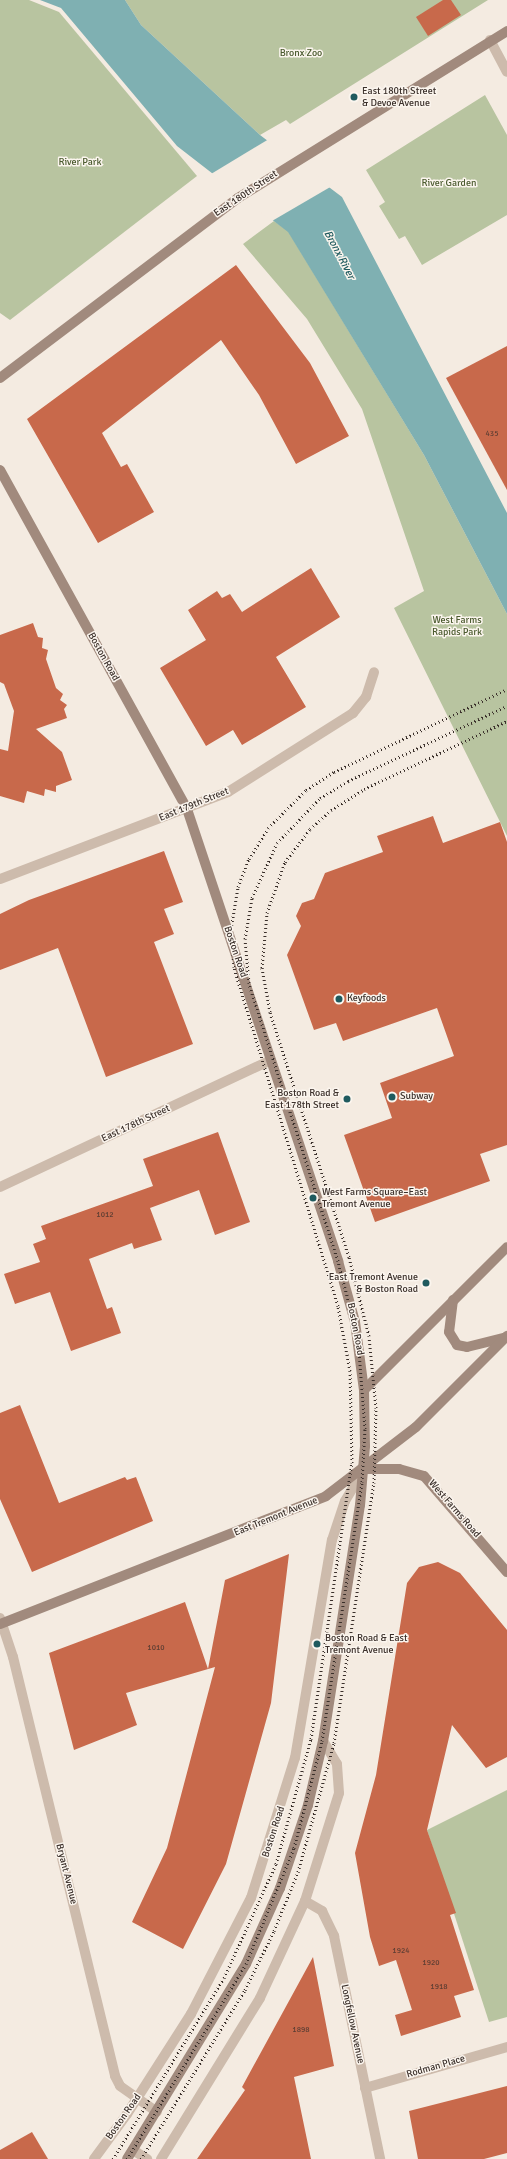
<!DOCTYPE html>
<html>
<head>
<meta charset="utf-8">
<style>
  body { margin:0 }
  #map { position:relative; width:507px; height:2159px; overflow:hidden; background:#f4ebe1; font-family:Signika,sans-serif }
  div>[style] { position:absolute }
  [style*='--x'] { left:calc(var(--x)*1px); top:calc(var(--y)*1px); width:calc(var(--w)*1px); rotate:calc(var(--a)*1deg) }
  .green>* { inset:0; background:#b8c4a0 }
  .water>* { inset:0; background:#7fb0b2 }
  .pier>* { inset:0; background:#f4ebe1 }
  .building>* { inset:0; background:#c8694b }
  .street>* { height:10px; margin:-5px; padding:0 5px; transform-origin:5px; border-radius:5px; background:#cdbbac }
  .secondary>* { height:10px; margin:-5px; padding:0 5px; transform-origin:5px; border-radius:5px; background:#a18a7d }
  .rail>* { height:3px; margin-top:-1.5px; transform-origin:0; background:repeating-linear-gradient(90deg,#3b302b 0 1px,transparent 0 4px) }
  .dots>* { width:11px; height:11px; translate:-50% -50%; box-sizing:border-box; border:2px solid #fbf5ee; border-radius:50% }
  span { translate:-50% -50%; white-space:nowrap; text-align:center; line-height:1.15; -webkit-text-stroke:3px #fbf5ee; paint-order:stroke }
  .number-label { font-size:8px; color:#5e3e33 }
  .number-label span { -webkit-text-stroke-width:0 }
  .park-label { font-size:10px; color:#4a5a2e }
  .poi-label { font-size:10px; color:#3b302b }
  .left { translate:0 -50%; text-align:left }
  .right { translate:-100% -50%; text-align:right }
  .street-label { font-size:10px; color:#3b302b }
  .water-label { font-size:11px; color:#1f5a5e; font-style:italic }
</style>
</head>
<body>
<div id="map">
  <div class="green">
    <div style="clip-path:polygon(0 0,29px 0,59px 12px,197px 176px,10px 320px,0 313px)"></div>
    <div style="clip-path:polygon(125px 0,488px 0,290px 124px,286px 120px,260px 135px,141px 25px)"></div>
    <div style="clip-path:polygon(485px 95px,507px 135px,507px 215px,422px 265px,405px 236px,399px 239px,379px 206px,385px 202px,366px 170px)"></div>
    <div style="clip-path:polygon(274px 221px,288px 231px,424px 455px,507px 614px,507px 836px,394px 608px,424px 591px,362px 409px,307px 319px,243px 244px)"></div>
    <div style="clip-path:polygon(507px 1790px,507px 2017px,489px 2022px,427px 1830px)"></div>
  </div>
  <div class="water">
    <div style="clip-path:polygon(40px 0,125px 0,141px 25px,260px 135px,342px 197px,507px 513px,507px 614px,424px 455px,288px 232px,177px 146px,61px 8px)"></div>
  </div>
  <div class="pier">
    <div style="clip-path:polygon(269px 139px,332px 186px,272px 221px,211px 174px)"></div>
  </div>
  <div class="building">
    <div style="clip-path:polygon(443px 0,451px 0,461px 15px,428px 36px,416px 17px)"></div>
    <div style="clip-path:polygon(236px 265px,310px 363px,349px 436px,296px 464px,259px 395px,221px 340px,102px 433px,121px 467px,127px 464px,154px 512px,98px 543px,27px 419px)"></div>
    <div style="clip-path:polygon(507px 346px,507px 490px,446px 378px)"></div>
    <div style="clip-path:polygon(311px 568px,340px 617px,276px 657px,306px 707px,242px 745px,233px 730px,206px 746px,160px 668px,206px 640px,188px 610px,217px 591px,222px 598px,230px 594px,242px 612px)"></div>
    <div style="clip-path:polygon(33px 623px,38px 637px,43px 638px,42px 648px,48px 650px,46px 659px,56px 688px,63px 694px,60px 700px,67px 705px,64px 709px,67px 718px,36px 729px,62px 752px,72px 780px,56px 786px,56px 792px,45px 789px,44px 796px,27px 791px,24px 803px,0 796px,0 749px,8px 751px,14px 711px,4px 684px,0 682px,0 635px)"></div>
    <div style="clip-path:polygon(433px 816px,443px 843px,500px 822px,507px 842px,507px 1145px,480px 1154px,490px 1181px,375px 1222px,344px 1135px,392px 1118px,380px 1083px,454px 1056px,437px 1008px,343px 1041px,336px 1023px,314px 1030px,287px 955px,301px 926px,296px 916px,302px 903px,314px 899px,325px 873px,383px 852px,377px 836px)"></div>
    <div style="clip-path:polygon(164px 851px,183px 902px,164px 909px,174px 934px,154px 942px,193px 1044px,106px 1077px,58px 948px,0 970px,0 914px,29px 900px)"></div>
    <div style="clip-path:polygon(218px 1132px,250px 1222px,215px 1235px,199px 1190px,150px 1208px,162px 1240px,134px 1249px,132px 1243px,89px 1259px,107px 1309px,112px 1307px,121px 1333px,71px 1351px,50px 1292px,15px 1304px,4px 1274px,40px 1262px,33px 1244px,46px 1239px,41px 1226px,153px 1186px,143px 1159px)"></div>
    <div style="clip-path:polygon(20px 1405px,59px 1503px,125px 1477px,127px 1480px,136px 1477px,153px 1521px,32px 1572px,0 1499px,0 1413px)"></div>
    <div style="clip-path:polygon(289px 1554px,271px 1703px,226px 1864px,183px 1949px,132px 1922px,167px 1848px,215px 1667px,126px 1693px,137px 1725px,74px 1750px,49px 1653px,185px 1602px,208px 1669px,225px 1580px)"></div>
    <div style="clip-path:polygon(438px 1562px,460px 1573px,507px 1630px,507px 1757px,486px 1768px,452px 1725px,427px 1830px,456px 1913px,450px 1915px,474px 1990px,454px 1996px,461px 2017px,401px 2036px,395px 2015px,412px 2010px,396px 1960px,379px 1966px,370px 1937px,355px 1853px,376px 1775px,407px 1583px,419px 1567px)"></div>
    <div style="clip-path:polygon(313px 1957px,334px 2066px,294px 2077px,311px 2159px,197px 2159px,245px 2090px,242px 2087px)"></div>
    <div style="clip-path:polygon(507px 2086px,507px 2153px,484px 2159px,418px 2159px,409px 2111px)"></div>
    <div style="clip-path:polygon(32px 2132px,48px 2159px,0 2159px,0 2150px)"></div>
  </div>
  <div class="street">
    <div style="--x:490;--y:40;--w:36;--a:62"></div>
    <div style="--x:0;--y:879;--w:244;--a:-20.9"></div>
    <div style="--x:228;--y:792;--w:148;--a:-32.3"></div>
    <div style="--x:353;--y:713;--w:21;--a:-51"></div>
    <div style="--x:366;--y:697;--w:26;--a:-72"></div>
    <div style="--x:0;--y:1187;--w:299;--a:-25.1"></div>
    <div style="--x:0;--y:1618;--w:41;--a:71.6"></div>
    <div style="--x:13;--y:1657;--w:431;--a:76.3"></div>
    <div style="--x:115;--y:2076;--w:11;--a:63"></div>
    <div style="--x:120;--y:2086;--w:45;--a:35.1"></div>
    <div style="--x:305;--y:1901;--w:20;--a:30"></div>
    <div style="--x:322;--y:1911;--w:28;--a:64"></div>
    <div style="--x:334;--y:1936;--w:228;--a:78.3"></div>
    <div style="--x:365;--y:2088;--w:148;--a:-16.1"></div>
    <div style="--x:133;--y:2150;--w:17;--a:33"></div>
    <div style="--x:94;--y:2159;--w:56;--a:-53.7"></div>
    <div style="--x:127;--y:2114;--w:119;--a:-57.4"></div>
    <div style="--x:191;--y:2014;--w:131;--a:-62.7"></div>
    <div style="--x:251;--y:1898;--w:147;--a:-72.6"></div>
    <div style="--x:295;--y:1758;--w:221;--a:-80.4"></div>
    <div style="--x:332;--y:1540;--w:41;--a:-71.6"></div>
    <div style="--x:345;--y:1501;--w:37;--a:-59"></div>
    <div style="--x:161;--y:2159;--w:189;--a:-58.4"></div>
    <div style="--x:260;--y:1998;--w:107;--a:-65.1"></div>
    <div style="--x:305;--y:1901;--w:113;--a:-72.5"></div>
    <div style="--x:339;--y:1793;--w:29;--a:-94"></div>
    <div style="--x:337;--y:1764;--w:27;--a:-121"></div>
  </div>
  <div class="secondary">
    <div style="--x:0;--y:378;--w:298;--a:-37.1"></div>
    <div style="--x:238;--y:198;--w:317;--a:-31.8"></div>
    <div style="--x:0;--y:470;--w:387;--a:61.1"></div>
    <div style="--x:187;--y:809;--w:477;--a:71.5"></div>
    <div style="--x:338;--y:1261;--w:63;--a:74.4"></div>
    <div style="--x:355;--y:1322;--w:69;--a:82.5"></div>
    <div style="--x:364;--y:1390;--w:56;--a:89"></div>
    <div style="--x:365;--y:1446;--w:59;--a:94.8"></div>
    <div style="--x:360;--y:1505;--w:239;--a:98.9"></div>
    <div style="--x:323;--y:1741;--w:66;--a:103.2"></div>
    <div style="--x:308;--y:1805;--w:88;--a:108.6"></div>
    <div style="--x:280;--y:1888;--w:83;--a:114.1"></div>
    <div style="--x:246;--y:1964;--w:228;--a:121.4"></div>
    <div style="--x:453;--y:1300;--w:32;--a:97"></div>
    <div style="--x:449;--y:1332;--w:15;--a:58"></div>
    <div style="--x:457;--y:1345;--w:10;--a:11"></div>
    <div style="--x:467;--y:1347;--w:38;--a:-14"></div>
    <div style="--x:364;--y:1390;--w:202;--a:-45"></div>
    <div style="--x:364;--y:1469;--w:35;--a:0"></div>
    <div style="--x:399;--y:1469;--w:26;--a:16"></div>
    <div style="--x:424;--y:1476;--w:127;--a:49.2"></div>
    <div style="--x:0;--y:1624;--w:350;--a:-21.4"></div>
    <div style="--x:326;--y:1496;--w:113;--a:-37.5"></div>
    <div style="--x:416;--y:1427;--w:129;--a:-45"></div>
  </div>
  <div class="rail">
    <div style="--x:113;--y:2159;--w:212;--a:-58.5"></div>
    <div style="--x:224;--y:1978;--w:125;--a:-65.5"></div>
    <div style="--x:276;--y:1864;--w:130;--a:-74.4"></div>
    <div style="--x:311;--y:1739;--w:279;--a:-81.6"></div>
    <div style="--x:352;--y:1463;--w:92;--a:-91.2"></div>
    <div style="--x:350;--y:1371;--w:66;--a:-100.5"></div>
    <div style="--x:338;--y:1306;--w:355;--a:-107.1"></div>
    <div style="--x:234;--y:967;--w:38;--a:-95"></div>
    <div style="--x:231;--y:929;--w:43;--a:-80.5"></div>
    <div style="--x:238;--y:887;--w:30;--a:-69"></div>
    <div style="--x:249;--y:859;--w:36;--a:-58"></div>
    <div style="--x:268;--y:828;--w:54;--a:-45"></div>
    <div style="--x:306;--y:790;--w:33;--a:-33"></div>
    <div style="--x:334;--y:772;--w:192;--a:-25.6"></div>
    <div style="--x:127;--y:2159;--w:228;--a:-58.6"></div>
    <div style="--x:246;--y:1964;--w:126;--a:-67.5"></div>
    <div style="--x:294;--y:1848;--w:111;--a:-75.3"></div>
    <div style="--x:322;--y:1741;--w:262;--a:-81.2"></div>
    <div style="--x:362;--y:1482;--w:53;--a:-86.8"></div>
    <div style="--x:365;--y:1429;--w:91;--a:-94.4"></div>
    <div style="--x:358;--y:1338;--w:80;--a:-104.6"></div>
    <div style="--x:338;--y:1261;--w:292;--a:-107.8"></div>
    <div style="--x:249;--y:983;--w:44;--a:-95.2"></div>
    <div style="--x:245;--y:939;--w:42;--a:-80.3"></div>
    <div style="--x:252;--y:898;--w:60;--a:-65.6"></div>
    <div style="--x:277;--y:843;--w:62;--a:-46.3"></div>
    <div style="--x:320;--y:798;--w:33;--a:-31"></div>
    <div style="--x:348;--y:781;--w:176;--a:-25.3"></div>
    <div style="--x:141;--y:2159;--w:198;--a:-58.4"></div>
    <div style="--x:245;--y:1990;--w:66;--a:-63.8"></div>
    <div style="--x:274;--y:1931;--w:64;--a:-67.9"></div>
    <div style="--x:298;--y:1872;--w:134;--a:-74.4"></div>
    <div style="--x:334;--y:1743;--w:263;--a:-81.3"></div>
    <div style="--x:374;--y:1483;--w:75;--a:-88.5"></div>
    <div style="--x:376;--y:1408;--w:72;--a:-95.6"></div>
    <div style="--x:369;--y:1336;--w:81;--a:-104.2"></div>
    <div style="--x:349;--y:1257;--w:257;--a:-107.9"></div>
    <div style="--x:270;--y:1012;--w:45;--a:-100.3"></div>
    <div style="--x:262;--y:968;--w:55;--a:-84.8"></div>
    <div style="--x:267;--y:913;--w:54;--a:-70.6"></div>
    <div style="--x:285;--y:862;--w:41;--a:-52.9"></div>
    <div style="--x:310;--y:829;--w:28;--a:-42"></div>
    <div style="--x:331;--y:810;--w:39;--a:-32"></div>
    <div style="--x:364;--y:789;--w:158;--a:-25.4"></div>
  </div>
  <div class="dots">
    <div style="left:354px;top:97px;background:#1f5a5e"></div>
    <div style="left:339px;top:999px;background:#1f5a5e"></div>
    <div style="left:392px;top:1097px;background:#1f5a5e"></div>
    <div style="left:347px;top:1099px;background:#1f5a5e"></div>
    <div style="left:313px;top:1198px;background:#1f5a5e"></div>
    <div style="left:426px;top:1283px;background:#1f5a5e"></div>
    <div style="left:317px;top:1644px;background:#1f5a5e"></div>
  </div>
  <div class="number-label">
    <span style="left:492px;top:434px">435</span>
    <span style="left:105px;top:1215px">1012</span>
    <span style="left:156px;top:1648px">1010</span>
    <span style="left:401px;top:1951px">1924</span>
    <span style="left:431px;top:1963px">1920</span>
    <span style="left:439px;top:1987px">1918</span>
    <span style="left:301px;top:2030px">1898</span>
  </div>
  <div class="park-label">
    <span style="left:301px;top:54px">Bronx Zoo</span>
    <span style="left:80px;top:163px">River Park</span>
    <span style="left:449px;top:184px">River Garden</span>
    <span style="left:457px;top:626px">West Farms<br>Rapids Park</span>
  </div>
  <div class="poi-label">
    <span class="left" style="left:362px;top:97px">East 180th Street<br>&amp; Devoe Avenue</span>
    <span class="left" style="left:347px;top:999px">Keyfoods</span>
    <span class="right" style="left:339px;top:1099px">Boston Road &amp;<br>East 178th Street</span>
    <span class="left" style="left:400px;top:1097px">Subway</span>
    <span class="left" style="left:322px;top:1198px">West Farms Square–East<br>Tremont Avenue</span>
    <span class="right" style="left:418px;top:1283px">East Tremont Avenue<br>&amp; Boston Road</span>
    <span class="left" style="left:325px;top:1644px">Boston Road &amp; East<br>Tremont Avenue</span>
  </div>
  <div class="street-label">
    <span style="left:246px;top:194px;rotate:-34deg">East 180th Street</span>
    <span style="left:103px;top:657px;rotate:61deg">Boston Road</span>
    <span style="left:194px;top:805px;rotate:-22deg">East 179th Street</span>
    <span style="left:235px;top:952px;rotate:71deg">Boston Road</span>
    <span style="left:136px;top:1124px;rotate:-25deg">East 178th Street</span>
    <span style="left:355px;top:1329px;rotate:79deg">Boston Road</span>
    <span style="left:454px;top:1509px;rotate:49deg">West Farms Road</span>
    <span style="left:276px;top:1517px;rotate:-22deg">East Tremont Avenue</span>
    <span style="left:274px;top:1832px;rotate:-72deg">Boston Road</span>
    <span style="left:66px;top:1874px;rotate:76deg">Bryant Avenue</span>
    <span style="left:352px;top:2024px;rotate:78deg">Longfellow Avenue</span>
    <span style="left:436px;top:2067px;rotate:-16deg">Rodman Place</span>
    <span style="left:124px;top:2117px;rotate:-55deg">Boston Road</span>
  </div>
  <div class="water-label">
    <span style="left:339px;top:255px;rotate:62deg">Bronx River</span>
  </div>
</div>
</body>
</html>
